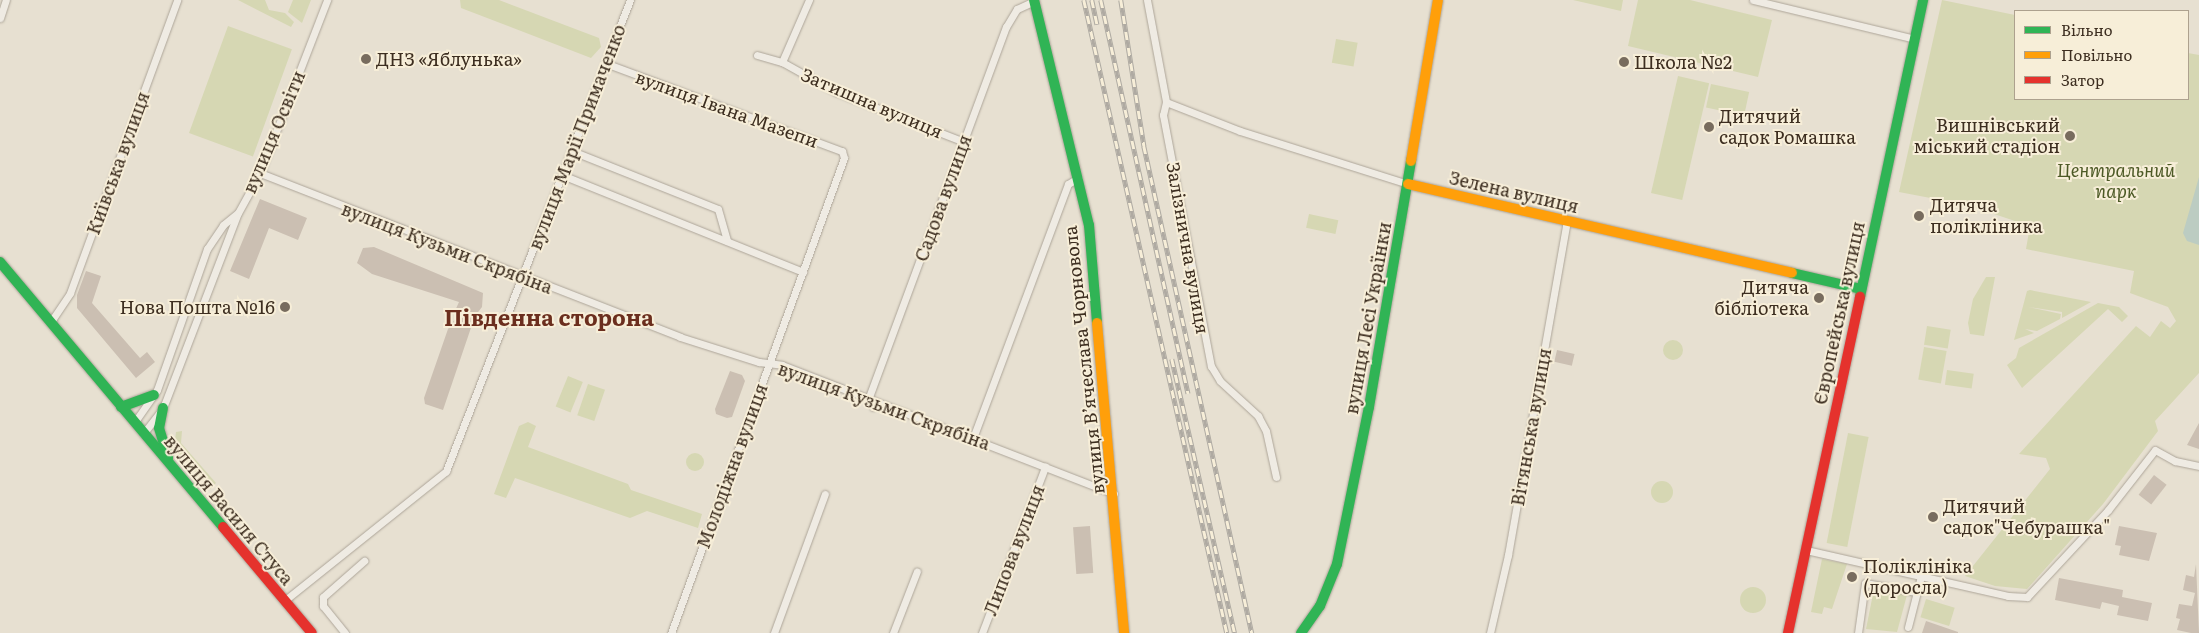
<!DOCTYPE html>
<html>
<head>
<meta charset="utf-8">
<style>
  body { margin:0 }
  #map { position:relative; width:2199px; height:633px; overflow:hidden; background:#e7e0d1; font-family:Literata,serif }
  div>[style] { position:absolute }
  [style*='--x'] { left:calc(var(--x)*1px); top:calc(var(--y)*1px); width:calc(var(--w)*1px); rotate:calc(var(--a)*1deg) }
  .green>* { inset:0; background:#d6d7b3; transform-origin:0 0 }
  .round { border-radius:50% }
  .water>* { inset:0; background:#bcccc2 }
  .building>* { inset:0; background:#cbbfb2; transform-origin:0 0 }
  .roads { filter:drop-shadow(0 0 1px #ada599) drop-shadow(0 0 1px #ada599) }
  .street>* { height:7px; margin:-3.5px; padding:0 3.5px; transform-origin:3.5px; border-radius:3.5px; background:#efebe3 }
  .fast>* { height:10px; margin:-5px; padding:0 5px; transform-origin:5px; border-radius:5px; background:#30b455 }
  .slow>* { height:10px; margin:-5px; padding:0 5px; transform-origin:5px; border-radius:5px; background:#ff9f0a }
  .jam>* { height:10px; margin:-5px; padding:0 5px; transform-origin:5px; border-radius:5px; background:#e5322d }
  .rail>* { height:4.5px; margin-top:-2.25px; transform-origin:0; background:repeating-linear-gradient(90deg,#f7eed8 0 8px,#afaaa2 0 16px); box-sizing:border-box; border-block:1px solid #afaaa2 }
  .dots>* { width:14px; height:14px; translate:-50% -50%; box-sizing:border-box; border:2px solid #f7eed8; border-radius:50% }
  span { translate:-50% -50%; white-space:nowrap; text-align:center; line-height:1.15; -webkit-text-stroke:4px #f7eed8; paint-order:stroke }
  .poi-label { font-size:18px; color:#3d2e20 }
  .left { translate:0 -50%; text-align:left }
  .right { translate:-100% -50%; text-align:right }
  .street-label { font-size:18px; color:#3d2e20 }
  .park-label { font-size:18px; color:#4d5a26; font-style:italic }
  .district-label { font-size:22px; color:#6b2e1e; font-weight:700 }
  .legend { position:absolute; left:2014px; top:10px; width:175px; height:90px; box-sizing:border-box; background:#f7eed8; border:1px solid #ada18e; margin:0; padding:6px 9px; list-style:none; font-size:15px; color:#3d2e20 }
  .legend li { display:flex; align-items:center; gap:10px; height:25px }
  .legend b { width:25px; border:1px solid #ada18e }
</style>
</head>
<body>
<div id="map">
  <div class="green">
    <div style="clip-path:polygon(238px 0,265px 0,269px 10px,285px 13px,294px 22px,291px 27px)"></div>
    <div style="clip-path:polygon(293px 0,311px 0,302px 23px,288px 12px)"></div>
    <div style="clip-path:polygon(460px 0,499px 0,599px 38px,601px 47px,591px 58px,461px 8px)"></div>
    <div style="clip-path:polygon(1573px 0,1623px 0,1621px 11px)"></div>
    <div style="clip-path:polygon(1638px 0,1690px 0,1772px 20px,1758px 77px,1628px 46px)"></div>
    <div style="clip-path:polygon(1942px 0,2015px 15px,2015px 99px,2188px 99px,2188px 53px,2199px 55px,2199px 373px,2155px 421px,2158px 431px,2103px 504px,2027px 589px,1995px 586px,1965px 576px,2050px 469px,2046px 458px,2019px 454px,2136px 326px,2150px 337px,2161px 321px,2170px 328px,2176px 321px,2168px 307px,2130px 293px,2134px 271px,2026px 249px,2030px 226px,1967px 205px,1899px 192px)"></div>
    <div style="left:228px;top:26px;width:68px;height:114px;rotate:20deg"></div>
    <div style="left:1336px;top:39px;width:22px;height:24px;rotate:10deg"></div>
    <div style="left:1678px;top:76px;width:32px;height:120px;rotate:13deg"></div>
    <div style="left:1711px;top:84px;width:39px;height:24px;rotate:12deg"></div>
    <div style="left:1309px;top:214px;width:30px;height:14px;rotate:12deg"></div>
    <div style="clip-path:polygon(1986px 277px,1995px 277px,1984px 336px,1970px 334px,1968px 323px,1973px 299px)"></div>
    <div style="clip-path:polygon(2027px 291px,2030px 290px,2091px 302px,2062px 318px,2062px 312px,2028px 307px,2061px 314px,2060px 319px,2037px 331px,2025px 329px,2034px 333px,2014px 340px)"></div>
    <div style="clip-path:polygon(2098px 303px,2119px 307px,2128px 316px,2122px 322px,2108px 309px,2022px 388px,2007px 365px,2016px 358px,2019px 348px)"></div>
    <div style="left:1927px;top:326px;width:24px;height:19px;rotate:9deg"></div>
    <div class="round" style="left:1663px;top:340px;width:20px;height:20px"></div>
    <div style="left:1924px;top:347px;width:23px;height:33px;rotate:10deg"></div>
    <div style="left:1947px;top:370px;width:27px;height:15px;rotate:8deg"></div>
    <div style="left:568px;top:376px;width:16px;height:33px;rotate:22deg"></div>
    <div style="left:588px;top:384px;width:18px;height:33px;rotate:19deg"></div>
    <div style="clip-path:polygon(528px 422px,536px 426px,528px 447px,628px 484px,631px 490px,702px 514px,698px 528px,647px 511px,630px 518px,515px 478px,506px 498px,494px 494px,519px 426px)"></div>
    <div style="clip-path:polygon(182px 431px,181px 443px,216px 483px,210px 489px,174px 449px,176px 432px)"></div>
    <div style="left:1848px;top:433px;width:21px;height:112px;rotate:11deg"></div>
    <div class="round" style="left:686px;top:453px;width:18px;height:18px"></div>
    <div class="round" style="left:1651px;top:481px;width:22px;height:22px"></div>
    <div style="clip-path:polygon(1822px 559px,1847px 564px,1832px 609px,1824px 607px,1822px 614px,1811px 612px)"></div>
    <div class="round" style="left:1740px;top:587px;width:26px;height:26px"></div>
    <div style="clip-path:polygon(1874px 589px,1907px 595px,1897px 632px,1866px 629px)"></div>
    <div style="left:1926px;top:599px;width:30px;height:19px;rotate:17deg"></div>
  </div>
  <div class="water">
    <div style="clip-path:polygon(2199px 177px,2199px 245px,2187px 241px,2183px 233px)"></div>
  </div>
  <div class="building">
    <div style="clip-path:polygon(260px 199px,307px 218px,298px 240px,269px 228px,249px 279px,230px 271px)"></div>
    <div style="clip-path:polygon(374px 247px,483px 293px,482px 307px,475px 316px,443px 410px,425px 404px,424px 398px,448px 329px,458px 315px,454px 313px,459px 302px,372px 274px,357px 263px,363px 248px)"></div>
    <div style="clip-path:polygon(86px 271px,101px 276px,92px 303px,140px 358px,147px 352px,155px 362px,136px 378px,77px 308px,77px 295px)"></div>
    <div style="left:1557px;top:350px;width:18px;height:12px;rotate:13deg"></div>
    <div style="clip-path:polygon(730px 371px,742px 375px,745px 381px,732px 417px,727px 418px,716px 414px,715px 409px)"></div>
    <div style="clip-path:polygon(2199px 423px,2199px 449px,2187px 445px)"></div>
    <div style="left:2154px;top:475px;width:16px;height:25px;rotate:38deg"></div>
    <div style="left:1090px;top:526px;width:47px;height:17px;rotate:86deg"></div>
    <div style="clip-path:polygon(2119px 526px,2157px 533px,2149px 561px,2119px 555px,2121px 546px,2115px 545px)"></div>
    <div style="clip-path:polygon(2196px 564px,2199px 633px,2191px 633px,2177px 630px,2180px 619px,2176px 618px,2179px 604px,2192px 606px,2195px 593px,2183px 590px,2186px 575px,2194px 577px)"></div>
    <div style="clip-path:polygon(2059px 578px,2123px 590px,2122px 597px,2152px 603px,2148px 621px,2117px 615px,2119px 606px,2102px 602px,2100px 609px,2055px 600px)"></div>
    <div style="clip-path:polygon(1926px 621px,1958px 632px,1958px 633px,1922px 633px)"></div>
  </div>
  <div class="roads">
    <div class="street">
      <div style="--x:1147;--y:0;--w:104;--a:79.4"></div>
      <div style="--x:1166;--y:102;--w:13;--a:103"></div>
      <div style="--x:1163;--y:115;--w:256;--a:79.2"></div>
      <div style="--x:1211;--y:366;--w:17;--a:59"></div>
      <div style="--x:1220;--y:381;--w:52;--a:42.6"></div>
      <div style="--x:1258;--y:416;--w:17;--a:62"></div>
      <div style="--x:1266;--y:431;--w:47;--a:77.7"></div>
      <div style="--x:1753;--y:0;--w:167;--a:13.5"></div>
      <div style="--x:0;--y:18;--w:19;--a:-72"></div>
      <div style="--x:757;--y:55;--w:26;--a:16"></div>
      <div style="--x:782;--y:62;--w:62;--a:29.1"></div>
      <div style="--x:836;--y:92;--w:137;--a:21.3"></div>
      <div style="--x:782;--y:62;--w:68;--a:-66.5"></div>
      <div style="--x:605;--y:63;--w:253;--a:20.4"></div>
      <div style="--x:842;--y:151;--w:7;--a:74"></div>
      <div style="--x:844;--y:158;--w:506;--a:110.01"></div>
      <div style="--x:1166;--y:102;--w:79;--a:21.4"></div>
      <div style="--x:1240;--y:131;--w:176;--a:17.5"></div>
      <div style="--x:572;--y:151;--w:157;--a:21.7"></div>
      <div style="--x:718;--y:209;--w:33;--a:74"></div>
      <div style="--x:260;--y:173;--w:451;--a:21.3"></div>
      <div style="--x:680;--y:337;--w:83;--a:17.6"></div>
      <div style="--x:759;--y:362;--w:23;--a:7"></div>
      <div style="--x:782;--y:365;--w:356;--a:21.2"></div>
      <div style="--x:562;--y:175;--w:260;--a:21.9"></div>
      <div style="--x:50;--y:323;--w:36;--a:-56"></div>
      <div style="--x:70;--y:293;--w:312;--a:-69.9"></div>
      <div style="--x:873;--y:407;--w:11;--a:-112"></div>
      <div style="--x:869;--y:397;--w:395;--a:-69.7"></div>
      <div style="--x:1006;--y:27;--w:21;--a:-59"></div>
      <div style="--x:1017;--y:9;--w:19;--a:-25"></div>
      <div style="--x:134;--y:423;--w:40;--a:-55.1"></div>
      <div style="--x:157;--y:390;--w:150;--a:-70.5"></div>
      <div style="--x:207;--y:249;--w:29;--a:-56"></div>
      <div style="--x:223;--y:225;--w:19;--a:-39"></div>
      <div style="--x:238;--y:213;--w:46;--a:-61.2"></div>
      <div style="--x:260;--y:173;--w:186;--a:-68.8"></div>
      <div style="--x:143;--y:434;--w:33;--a:-52"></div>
      <div style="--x:163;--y:408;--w:207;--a:-69"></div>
      <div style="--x:973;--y:438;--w:271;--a:-69.5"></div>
      <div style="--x:1068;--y:184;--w:12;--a:-31"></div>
      <div style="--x:1806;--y:550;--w:207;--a:12.8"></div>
      <div style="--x:2008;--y:596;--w:19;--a:3"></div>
      <div style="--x:2027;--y:597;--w:119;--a:-47"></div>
      <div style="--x:2108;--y:510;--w:76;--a:-51.9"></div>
      <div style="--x:2155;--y:450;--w:23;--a:29"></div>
      <div style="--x:2175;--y:461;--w:25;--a:12"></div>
      <div style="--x:284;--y:601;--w:208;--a:-38.7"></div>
      <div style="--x:446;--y:471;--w:506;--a:-68.66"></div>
      <div style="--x:1908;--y:627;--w:53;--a:-75.7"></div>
      <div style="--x:345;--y:633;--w:35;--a:-129"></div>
      <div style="--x:323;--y:606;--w:9;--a:-90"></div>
      <div style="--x:323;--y:597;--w:55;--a:-41.3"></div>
      <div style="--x:774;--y:633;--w:148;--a:-69.9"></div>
      <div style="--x:893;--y:633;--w:66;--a:-68.8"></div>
      <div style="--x:982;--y:633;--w:178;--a:-69.2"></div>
      <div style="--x:1490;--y:633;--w:80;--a:-77"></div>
      <div style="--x:1508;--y:555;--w:339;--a:-80"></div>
      <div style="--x:1858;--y:633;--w:50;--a:-82"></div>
      <div style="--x:1865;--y:583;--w:52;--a:10"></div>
    </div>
    <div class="fast">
      <div style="--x:1034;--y:0;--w:232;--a:76.3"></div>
      <div style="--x:1089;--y:225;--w:98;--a:85.3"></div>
      <div style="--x:0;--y:262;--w:346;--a:49.9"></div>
      <div style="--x:1792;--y:273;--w:71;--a:13.1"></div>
      <div style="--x:1860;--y:297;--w:304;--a:-78"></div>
      <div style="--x:121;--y:407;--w:35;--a:-20"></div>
      <div style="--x:163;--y:408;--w:20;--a:101"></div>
      <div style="--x:159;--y:428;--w:31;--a:73"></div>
      <div style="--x:1301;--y:633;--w:33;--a:-55"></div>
      <div style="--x:1320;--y:606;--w:45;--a:-68"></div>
      <div style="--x:1337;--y:564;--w:160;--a:-78.5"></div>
      <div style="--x:1369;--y:407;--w:250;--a:-80.3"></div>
    </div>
    <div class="slow">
      <div style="--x:1411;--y:161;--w:163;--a:-80.5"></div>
      <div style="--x:1408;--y:184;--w:394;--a:13"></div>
      <div style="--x:1097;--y:323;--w:311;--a:85"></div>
    </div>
    <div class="jam">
      <div style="--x:223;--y:527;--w:138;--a:50"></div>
      <div style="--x:1788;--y:633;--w:344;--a:-77.9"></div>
    </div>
  </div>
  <div class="rail">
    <div style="--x:1084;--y:0;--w:649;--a:77.27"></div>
    <div style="--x:1092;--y:0;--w:25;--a:78"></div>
    <div style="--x:1101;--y:0;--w:403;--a:77.5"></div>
    <div style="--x:1121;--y:0;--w:148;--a:81"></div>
    <div style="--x:1144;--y:146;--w:499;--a:77.5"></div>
    <div style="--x:1172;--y:359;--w:281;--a:77.1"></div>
  </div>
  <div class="dots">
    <div style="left:366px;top:59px;background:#786c5e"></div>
    <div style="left:1624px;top:62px;background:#786c5e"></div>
    <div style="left:1709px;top:127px;background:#786c5e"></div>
    <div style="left:2070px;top:136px;background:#786c5e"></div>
    <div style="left:1919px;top:216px;background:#786c5e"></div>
    <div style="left:1819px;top:298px;background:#786c5e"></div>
    <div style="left:285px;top:307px;background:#786c5e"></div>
    <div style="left:1933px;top:517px;background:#786c5e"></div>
    <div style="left:1852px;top:577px;background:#786c5e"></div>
  </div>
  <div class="poi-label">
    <span class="left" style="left:376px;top:59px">ДНЗ «Яблунька»</span>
    <span class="left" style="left:1634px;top:62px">Школа №2</span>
    <span class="left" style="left:1719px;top:127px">Дитячий<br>садок Ромашка</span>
    <span class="right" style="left:2060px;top:136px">Вишнівський<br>міський стадіон</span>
    <span class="left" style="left:1930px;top:216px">Дитяча<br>полікліника</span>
    <span class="right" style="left:1809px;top:298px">Дитяча<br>бібліотека</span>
    <span class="right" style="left:275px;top:307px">Нова Пошта №16</span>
    <span class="left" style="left:1943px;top:517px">Дитячий<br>садок"Чебурашка"</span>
    <span class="left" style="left:1863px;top:577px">Поліклініка<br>(доросла)</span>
  </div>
  <div class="street-label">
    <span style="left:872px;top:103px;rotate:23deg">Затишна вулиця</span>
    <span style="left:727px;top:109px;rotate:20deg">вулиця Івана Мазепи</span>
    <span style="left:274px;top:132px;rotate:-67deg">вулиця Освіти</span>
    <span style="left:577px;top:137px;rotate:-69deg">вулиця Марії Примаченко</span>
    <span style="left:118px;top:163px;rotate:-70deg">Київська вулиця</span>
    <span style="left:1514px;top:192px;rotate:13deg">Зелена вулиця</span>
    <span style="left:943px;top:198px;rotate:-70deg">Садова вулиця</span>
    <span style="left:447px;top:248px;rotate:21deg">вулиця Кузьми Скрябіна</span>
    <span style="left:1188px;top:248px;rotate:80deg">Залізнична вулиця</span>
    <span style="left:1839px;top:313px;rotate:-78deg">Європейська вулиця</span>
    <span style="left:1368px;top:318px;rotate:-80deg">вулиця Лесі Українки</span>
    <span style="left:1084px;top:360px;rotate:-96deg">вулиця Вʼячеслава Чорновола</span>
    <span style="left:884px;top:406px;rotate:20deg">вулиця Кузьми Скрябіна</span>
    <span style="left:1531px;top:427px;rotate:-80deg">Вітянська вулиця</span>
    <span style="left:732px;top:466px;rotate:-70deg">Молодіжна вулиця</span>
    <span style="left:229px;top:510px;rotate:50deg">вулиця Василя Стуса</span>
    <span style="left:1014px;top:550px;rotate:-69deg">Липова вулиця</span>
  </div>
  <div class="park-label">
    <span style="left:2116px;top:181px">Центральний<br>парк</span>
  </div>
  <div class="district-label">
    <span style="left:549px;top:317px">Південна сторона</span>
  </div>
  <ul class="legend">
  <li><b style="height:6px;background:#30b455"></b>Вільно</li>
  <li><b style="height:6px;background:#ff9f0a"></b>Повільно</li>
  <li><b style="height:6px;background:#e5322d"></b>Затор</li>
  </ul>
</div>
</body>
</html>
